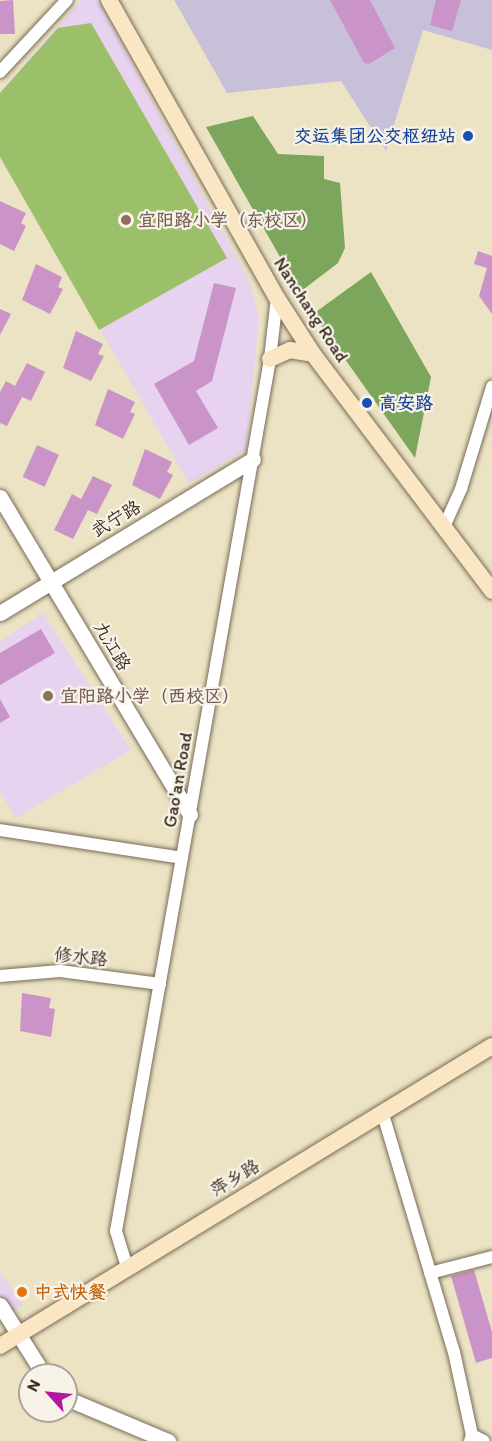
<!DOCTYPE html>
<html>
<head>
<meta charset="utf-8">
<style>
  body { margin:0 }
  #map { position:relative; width:492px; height:1441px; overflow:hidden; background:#ece3c4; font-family:Itim,"LXGW WenKai TC",sans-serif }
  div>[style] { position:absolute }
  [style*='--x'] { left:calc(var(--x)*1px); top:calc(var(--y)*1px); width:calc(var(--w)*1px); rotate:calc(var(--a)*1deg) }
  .built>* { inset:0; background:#e7d2ef }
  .industrial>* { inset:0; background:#c8bfd8 }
  .green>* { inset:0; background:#9cc069 }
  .forest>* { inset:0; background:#7da65d }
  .building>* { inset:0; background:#ca94c8; transform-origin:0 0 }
  .roads { filter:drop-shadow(0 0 2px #796b58) drop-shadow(0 0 2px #796b58) }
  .minor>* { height:12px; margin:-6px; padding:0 6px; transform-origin:6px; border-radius:6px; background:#fff }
  .tertiary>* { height:15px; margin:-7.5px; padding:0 7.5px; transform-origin:7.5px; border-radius:7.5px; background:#fff }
  .secondary>* { height:16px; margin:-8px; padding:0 8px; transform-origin:8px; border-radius:8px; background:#fbe6c3 }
  .dots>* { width:16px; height:16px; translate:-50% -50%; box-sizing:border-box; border:3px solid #f7f3e8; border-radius:50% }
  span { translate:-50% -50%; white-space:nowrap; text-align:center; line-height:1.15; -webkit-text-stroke:4.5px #f7f3e8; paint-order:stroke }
  .transit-label { font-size:18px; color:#164399; font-weight:700 }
  .right { translate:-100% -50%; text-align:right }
  .left { translate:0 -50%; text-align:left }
  .education-label { font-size:18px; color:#785e54; font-weight:700 }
  .street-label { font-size:18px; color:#3b2a1e }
  .food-label { font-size:18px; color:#c56008; font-weight:700 }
  .north { position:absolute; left:18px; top:1363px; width:60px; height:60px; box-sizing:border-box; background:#f7f3e8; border:2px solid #aca397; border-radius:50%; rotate:297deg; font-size:16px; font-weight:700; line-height:24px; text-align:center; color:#3b2a1e }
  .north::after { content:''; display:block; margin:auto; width:21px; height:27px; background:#b5179e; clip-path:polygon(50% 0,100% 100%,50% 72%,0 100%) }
</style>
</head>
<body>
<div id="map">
  <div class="built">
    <div style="clip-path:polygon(81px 0,98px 0,250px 282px,259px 319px,246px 450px,189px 483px,0 157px,0 92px)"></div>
    <div style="clip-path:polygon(43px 613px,131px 750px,16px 818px,0 792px,0 642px)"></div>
    <div style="clip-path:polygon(0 1272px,23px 1305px,0 1321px)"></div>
  </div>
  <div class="industrial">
    <div style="clip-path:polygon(174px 0,492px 0,492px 50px,423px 30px,386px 151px,341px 81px,227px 93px)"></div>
  </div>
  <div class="green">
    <div style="clip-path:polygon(91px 23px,227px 258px,99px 330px,0 157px,0 93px,58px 28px)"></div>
  </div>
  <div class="forest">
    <div style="clip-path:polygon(253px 116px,278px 154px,324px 156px,324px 179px,340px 183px,345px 248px,338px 263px,300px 292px,206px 127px)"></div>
    <div style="clip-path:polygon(371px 272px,431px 377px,415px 458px,313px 314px)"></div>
  </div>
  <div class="building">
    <div style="clip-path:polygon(13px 0,15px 34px,0 34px,0 1px)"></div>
    <div style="clip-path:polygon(330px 0,370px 0,395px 48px,369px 64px,364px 63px)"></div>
    <div style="clip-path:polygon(436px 0,461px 0,452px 31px,430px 25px)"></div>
    <div style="clip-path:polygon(0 201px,26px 213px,21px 223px,26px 226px,14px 251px,0 244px)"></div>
    <div style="clip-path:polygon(478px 251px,492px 256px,492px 314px,479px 296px,487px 268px,474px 264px)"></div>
    <div style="clip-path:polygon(36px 264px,62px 277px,58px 287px,63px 289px,50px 314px,22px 300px)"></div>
    <div style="clip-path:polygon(214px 283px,236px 288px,212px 381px,196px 391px,218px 428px,189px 445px,154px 384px,194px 361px)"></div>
    <div style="clip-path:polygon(0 309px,11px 314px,0 335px)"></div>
    <div style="clip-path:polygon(76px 331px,103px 344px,98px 354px,104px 356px,91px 381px,63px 368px)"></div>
    <div style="clip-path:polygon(27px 363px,45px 372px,31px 401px,22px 397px,7px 426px,0 423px,0 392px,6px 381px,15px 386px)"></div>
    <div style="clip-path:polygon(108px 389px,135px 402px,130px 412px,135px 414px,123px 439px,95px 425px)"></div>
    <div style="left:37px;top:445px;width:24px;height:35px;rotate:24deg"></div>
    <div style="clip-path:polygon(145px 449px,172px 462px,167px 472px,173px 475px,160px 499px,132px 485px)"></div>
    <div style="clip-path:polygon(93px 476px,112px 485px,97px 514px,88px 510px,73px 539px,54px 530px,72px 494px,81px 499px)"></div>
    <div style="clip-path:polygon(41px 629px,55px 653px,0 685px,0 653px)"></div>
    <div style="clip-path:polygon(0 699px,10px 717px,0 723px)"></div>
    <div style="clip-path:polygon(22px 993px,51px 998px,49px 1008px,55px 1009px,51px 1037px,20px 1031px)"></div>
    <div style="clip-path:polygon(474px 1270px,492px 1332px,492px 1358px,476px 1363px,451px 1276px)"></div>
  </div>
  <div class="roads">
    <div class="minor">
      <div style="--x:0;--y:72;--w:98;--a:-47.1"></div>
      <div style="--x:444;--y:527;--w:42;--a:-65.9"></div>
      <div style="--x:461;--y:489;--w:107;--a:-73.1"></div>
      <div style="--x:0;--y:830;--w:184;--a:8.7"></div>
      <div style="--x:0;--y:976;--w:60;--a:-4.8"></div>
      <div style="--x:60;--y:971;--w:101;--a:7.4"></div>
      <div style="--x:382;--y:1111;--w:252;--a:73.4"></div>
      <div style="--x:454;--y:1352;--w:85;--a:77.8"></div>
      <div style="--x:472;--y:1435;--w:6;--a:108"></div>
      <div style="--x:127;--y:1267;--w:38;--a:-107"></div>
      <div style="--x:116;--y:1231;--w:885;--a:-79.98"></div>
      <div style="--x:270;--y:359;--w:61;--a:-83.5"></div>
      <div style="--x:430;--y:1273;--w:64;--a:-14.5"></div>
      <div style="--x:472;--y:1435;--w:13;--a:27"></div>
    </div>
    <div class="tertiary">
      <div style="--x:0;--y:497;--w:370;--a:59.1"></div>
      <div style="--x:0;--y:613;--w:296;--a:-31.3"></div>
      <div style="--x:0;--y:1305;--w:83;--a:57.8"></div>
      <div style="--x:66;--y:1398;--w:111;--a:22.9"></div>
    </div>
    <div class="secondary">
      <div style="--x:109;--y:0;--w:342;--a:60.6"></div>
      <div style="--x:277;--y:298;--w:67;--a:57.3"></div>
      <div style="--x:313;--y:354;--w:297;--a:52.9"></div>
      <div style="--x:270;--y:359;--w:22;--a:-24"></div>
      <div style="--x:290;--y:350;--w:23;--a:10"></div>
      <div style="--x:0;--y:1346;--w:576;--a:-31.37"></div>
    </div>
  </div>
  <div class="dots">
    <div style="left:468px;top:136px;background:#1a4fb4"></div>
    <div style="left:126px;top:220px;background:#8d6e63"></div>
    <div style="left:367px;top:403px;background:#1a4fb4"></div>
    <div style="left:48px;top:696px;background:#8d6e63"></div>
    <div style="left:22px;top:1292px;background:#e8710a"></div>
  </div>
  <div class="transit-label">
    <span class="right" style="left:456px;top:136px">交运集团公交枢纽站</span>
    <span class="left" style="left:379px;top:403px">高安路</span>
  </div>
  <div class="education-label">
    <span class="left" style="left:138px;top:220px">宜阳路小学（东校区）</span>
    <span class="left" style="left:60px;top:696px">宜阳路小学（西校区）</span>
  </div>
  <div class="street-label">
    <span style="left:311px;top:310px;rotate:57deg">Nanchang Road</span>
    <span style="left:116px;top:519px;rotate:-31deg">武宁路</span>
    <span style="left:112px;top:646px;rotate:59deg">九江路</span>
    <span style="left:178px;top:780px;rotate:-80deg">Gao'an Road</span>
    <span style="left:81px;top:957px;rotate:6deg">修水路</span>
    <span style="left:235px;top:1178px;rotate:-31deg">萍乡路</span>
  </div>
  <div class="food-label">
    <span class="left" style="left:34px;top:1292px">中式快餐</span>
  </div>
  <div class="north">N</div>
</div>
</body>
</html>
